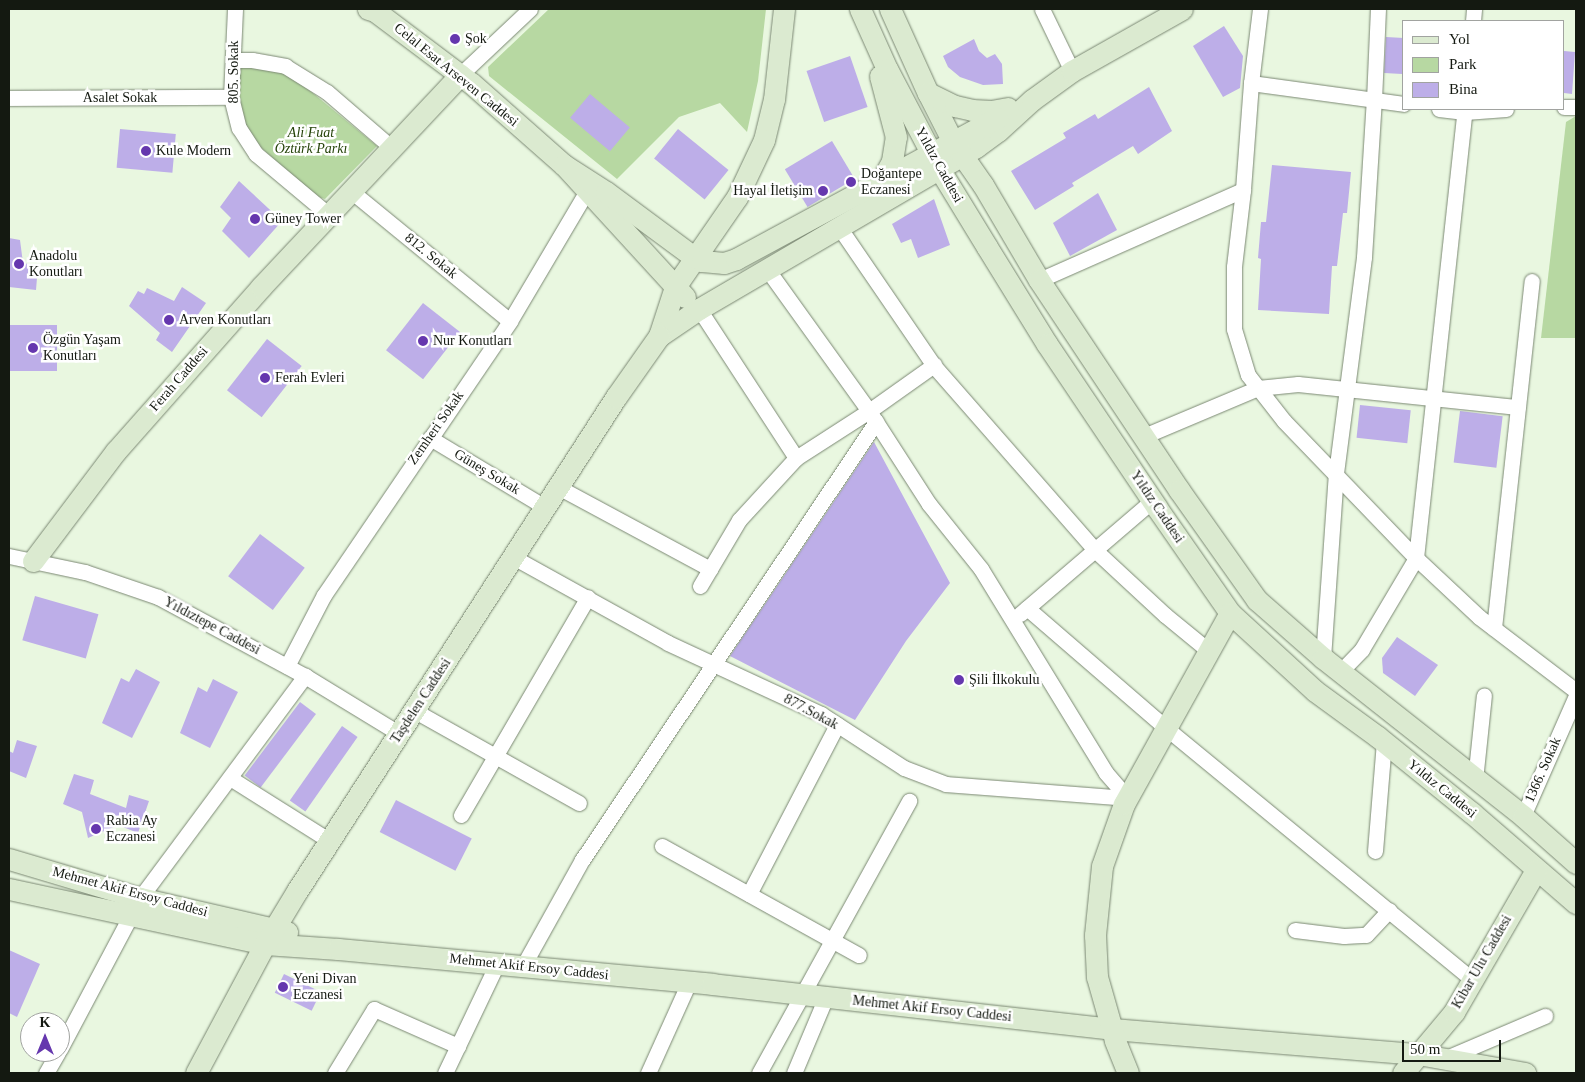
<!DOCTYPE html>
<html>
<head>
<meta charset="utf-8">
<style>
  body { margin:0 }
  #map { position:relative; width:1585px; height:1082px; overflow:hidden; background:#e9f7e0; font-family:"Times New Roman",serif }
  div>[style] { position:absolute }
  [style*='--x'] { left:calc(var(--x)*1px); top:calc(var(--y)*1px); width:calc(var(--w)*1px); rotate:calc(var(--a)*1deg) }
  .green>* { inset:0; background:#b7d8a2 }
  .building>* { inset:0; background:#bdaee8; transform-origin:0 0 }
  .roads { filter:drop-shadow(0 0 1px #7b8873) drop-shadow(0 0 1px #7b8873) }
  .street>* { height:15px; margin:-7.5px; padding:0 7.5px; transform-origin:7.5px; border-radius:7.5px; background:#fff }
  .secondary>* { height:21px; margin:-10.5px; padding:0 10.5px; transform-origin:10.5px; border-radius:10.5px; background:#dbead0 }
  .dots>* { width:14px; height:14px; translate:-50% -50%; box-sizing:border-box; border:2px solid #fff; border-radius:50% }
  span { translate:-50% -50%; white-space:nowrap; text-align:center; line-height:1.15; -webkit-text-stroke:5px #fff; paint-order:stroke }
  .poi-label { font-size:14px; color:#141911 }
  .left { translate:0 -50%; text-align:left }
  .right { translate:-100% -50%; text-align:right }
  .street-label { font-size:14px; color:#141911 }
  .park-label { font-size:14px; color:#254309; font-style:italic }
  .frame { position:absolute; inset:0; border:10px solid #141911; pointer-events:none }
  .legend { position:absolute; left:1402px; top:20px; width:162px; height:90px; box-sizing:border-box; background:#fff; border:1px solid #a1a3a0; margin:0; padding:6px 9px; list-style:none; font-size:15px; color:#141911 }
  .legend li { display:flex; align-items:center; gap:10px; height:25px }
  .legend b { width:25px; border:1px solid #a1a3a0 }
  .north { position:absolute; left:20px; top:1012px; width:50px; height:50px; box-sizing:border-box; background:#fff; border:1px solid #a1a3a0; border-radius:50%; rotate:0deg; font-size:14px; font-weight:700; line-height:20px; text-align:center; color:#141911 }
  .north::after { content:''; display:block; margin:auto; width:18px; height:22px; background:#6537ae; clip-path:polygon(50% 0,100% 100%,50% 72%,0 100%) }
  .scale { position:absolute; left:1402px; top:1040px; width:99px; height:22px; box-sizing:border-box; border:2px solid #141911; border-top:0; padding-left:6px; font-size:15px; line-height:18px; white-space:nowrap; color:#141911; -webkit-text-stroke:4px #fff; paint-order:stroke }
</style>
</head>
<body>
<div id="map">
  <div class="green">
    <div style="clip-path:polygon(549px 9px,766px 9px,758px 81px,747px 132px,720px 103px,679px 117px,617px 179px,489px 76px,488px 67px)"></div>
    <div style="clip-path:polygon(238px 67px,265px 67px,291px 75px,377px 146px,325px 199px,318px 197px,252px 140px,238px 107px)"></div>
    <div style="clip-path:polygon(1576px 116px,1576px 338px,1541px 338px,1566px 122px)"></div>
  </div>
  <div class="building">
    <div style="clip-path:polygon(1224px 26px,1243px 56px,1240px 88px,1223px 97px,1193px 46px)"></div>
    <div style="left:1386px;top:37px;width:18px;height:36px;rotate:3deg"></div>
    <div style="clip-path:polygon(974px 39px,979px 51px,987px 58px,995px 54px,1002px 64px,1003px 84px,983px 85px,960px 77px,948px 67px,943px 56px)"></div>
    <div style="clip-path:polygon(1564px 51px,1575px 52px,1572px 94px,1564px 93px)"></div>
    <div style="left:850px;top:56px;width:54px;height:46px;rotate:71deg"></div>
    <div style="clip-path:polygon(1149px 87px,1172px 131px,1138px 154px,1133px 146px,1072px 183px,1074px 186px,1035px 210px,1011px 171px,1066px 138px,1063px 133px,1095px 114px,1098px 119px)"></div>
    <div style="left:590px;top:94px;width:52px;height:31px;rotate:40deg"></div>
    <div style="left:120px;top:129px;width:56px;height:39px;rotate:5deg"></div>
    <div style="left:678px;top:129px;width:65px;height:38px;rotate:39deg"></div>
    <div style="left:832px;top:141px;width:44px;height:55px;rotate:59deg"></div>
    <div style="clip-path:polygon(1272px 165px,1351px 172px,1347px 213px,1343px 213px,1337px 266px,1332px 266px,1329px 314px,1258px 310px,1261px 259px,1258px 258px,1261px 222px,1266px 222px)"></div>
    <div style="clip-path:polygon(239px 181px,282px 221px,249px 258px,222px 231px,231px 218px,220px 207px)"></div>
    <div style="clip-path:polygon(1098px 193px,1117px 230px,1070px 256px,1053px 223px)"></div>
    <div style="clip-path:polygon(934px 199px,950px 245px,918px 258px,911px 239px,901px 243px,892px 224px)"></div>
    <div style="clip-path:polygon(9px 238px,20px 240px,23px 263px,38px 266px,36px 290px,9px 287px)"></div>
    <div style="clip-path:polygon(182px 287px,206px 303px,172px 352px,156px 340px,160px 333px,129px 306px,138px 291px,144px 294px,147px 288px,174px 301px)"></div>
    <div style="left:423px;top:303px;width:47px;height:60px;rotate:38deg"></div>
    <div style="left:9px;top:325px;width:48px;height:46px"></div>
    <div style="left:267px;top:339px;width:44px;height:65px;rotate:38deg"></div>
    <div style="left:1360px;top:405px;width:51px;height:33px;rotate:6deg"></div>
    <div style="left:1460px;top:411px;width:43px;height:52px;rotate:7deg"></div>
    <div style="clip-path:polygon(874px 442px,950px 583px,906px 641px,855px 720px,730px 656px)"></div>
    <div style="left:260px;top:534px;width:56px;height:53px;rotate:37deg"></div>
    <div style="left:35px;top:596px;width:66px;height:46px;rotate:16deg"></div>
    <div style="clip-path:polygon(1397px 637px,1438px 665px,1415px 696px,1383px 673px,1382px 658px)"></div>
    <div style="clip-path:polygon(136px 669px,160px 682px,132px 738px,102px 723px,121px 678px,129px 682px)"></div>
    <div style="clip-path:polygon(213px 679px,238px 692px,210px 748px,180px 733px,198px 687px,207px 692px)"></div>
    <div style="left:300px;top:702px;width:20px;height:92px;rotate:37deg"></div>
    <div style="left:342px;top:726px;width:19px;height:91px;rotate:35deg"></div>
    <div style="clip-path:polygon(17px 740px,37px 746px,26px 778px,9px 771px,9px 751px,13px 753px)"></div>
    <div style="clip-path:polygon(74px 774px,94px 780px,90px 794px,126px 808px,129px 795px,149px 801px,138px 833px,118px 825px,88px 838px,82px 812px,63px 804px)"></div>
    <div style="left:396px;top:800px;width:85px;height:36px;rotate:27deg"></div>
    <div style="clip-path:polygon(9px 950px,40px 964px,17px 1017px,9px 1013px)"></div>
    <div style="left:284px;top:974px;width:41px;height:21px;rotate:26deg"></div>
  </div>
  <div class="roads">
    <div class="street">
      <div style="--x:235;--y:9;--w:88;--a:92.6"></div>
      <div style="--x:231;--y:97;--w:32;--a:76"></div>
      <div style="--x:239;--y:128;--w:31;--a:57"></div>
      <div style="--x:256;--y:154;--w:95;--a:39.9"></div>
      <div style="--x:1042;--y:9;--w:69;--a:64.2"></div>
      <div style="--x:1260;--y:9;--w:75;--a:96.9"></div>
      <div style="--x:1251;--y:83;--w:107;--a:94.3"></div>
      <div style="--x:1243;--y:190;--w:78;--a:96.7"></div>
      <div style="--x:1234;--y:267;--w:62;--a:90"></div>
      <div style="--x:1234;--y:329;--w:48;--a:73.1"></div>
      <div style="--x:1248;--y:375;--w:58;--a:52"></div>
      <div style="--x:1284;--y:421;--w:190;--a:46.1"></div>
      <div style="--x:1416;--y:558;--w:86;--a:43.1"></div>
      <div style="--x:1479;--y:617;--w:122;--a:37.3"></div>
      <div style="--x:1473;--y:21;--w:12;--a:-85"></div>
      <div style="--x:234;--y:60;--w:18;--a:0"></div>
      <div style="--x:252;--y:60;--w:34;--a:10"></div>
      <div style="--x:285;--y:66;--w:49;--a:31.8"></div>
      <div style="--x:327;--y:92;--w:86;--a:40.7"></div>
      <div style="--x:460;--y:75;--w:96;--a:-43.3"></div>
      <div style="--x:1251;--y:83;--w:154;--a:7.8"></div>
      <div style="--x:9;--y:98;--w:222;--a:-0.3"></div>
      <div style="--x:1564;--y:107;--w:12;--a:0"></div>
      <div style="--x:1439;--y:109;--w:26;--a:7"></div>
      <div style="--x:1465;--y:112;--w:41;--a:-4.2"></div>
      <div style="--x:351;--y:191;--w:205;--a:39.3"></div>
      <div style="--x:839;--y:227;--w:168;--a:55.6"></div>
      <div style="--x:934;--y:366;--w:247;--a:48.8"></div>
      <div style="--x:1097;--y:552;--w:93;--a:42.8"></div>
      <div style="--x:1165;--y:615;--w:57;--a:39.3"></div>
      <div style="--x:767;--y:269;--w:175;--a:54.3"></div>
      <div style="--x:869;--y:411;--w:111;--a:57.2"></div>
      <div style="--x:929;--y:504;--w:83;--a:51.3"></div>
      <div style="--x:981;--y:569;--w:239;--a:58.5"></div>
      <div style="--x:1106;--y:773;--w:33;--a:49"></div>
      <div style="--x:1039;--y:280;--w:223;--a:-23.8"></div>
      <div style="--x:699;--y:309;--w:178;--a:56.9"></div>
      <div style="--x:1144;--y:436;--w:124;--a:-22.8"></div>
      <div style="--x:1258;--y:388;--w:40;--a:-5.7"></div>
      <div style="--x:1298;--y:384;--w:221;--a:6"></div>
      <div style="--x:430;--y:438;--w:134;--a:31"></div>
      <div style="--x:558;--y:487;--w:173;--a:28.3"></div>
      <div style="--x:9;--y:556;--w:78;--a:11.9"></div>
      <div style="--x:85;--y:572;--w:77;--a:18.9"></div>
      <div style="--x:158;--y:597;--w:167;--a:28.3"></div>
      <div style="--x:305;--y:676;--w:111;--a:31.4"></div>
      <div style="--x:513;--y:557;--w:177;--a:29"></div>
      <div style="--x:668;--y:643;--w:169;--a:24.9"></div>
      <div style="--x:821;--y:714;--w:99;--a:33"></div>
      <div style="--x:904;--y:768;--w:45;--a:20.9"></div>
      <div style="--x:946;--y:784;--w:183;--a:4.4"></div>
      <div style="--x:700;--y:586;--w:77;--a:-59.4"></div>
      <div style="--x:739;--y:520;--w:84;--a:-47.4"></div>
      <div style="--x:796;--y:458;--w:87;--a:-32.8"></div>
      <div style="--x:869;--y:411;--w:80;--a:-35.3"></div>
      <div style="--x:1027;--y:608;--w:184;--a:40.8"></div>
      <div style="--x:1166;--y:728;--w:397;--a:39.4"></div>
      <div style="--x:1020;--y:614;--w:174;--a:-40.6"></div>
      <div style="--x:1494;--y:628;--w:349;--a:-83.8"></div>
      <div style="--x:1323;--y:658;--w:185;--a:-86"></div>
      <div style="--x:1336;--y:473;--w:218;--a:-82.6"></div>
      <div style="--x:1364;--y:257;--w:157;--a:-86.4"></div>
      <div style="--x:1374;--y:100;--w:91;--a:-87.5"></div>
      <div style="--x:287;--y:666;--w:80;--a:-62.5"></div>
      <div style="--x:324;--y:595;--w:331;--a:-55.8"></div>
      <div style="--x:510;--y:321;--w:151;--a:-59.4"></div>
      <div style="--x:1341;--y:671;--w:30;--a:-46"></div>
      <div style="--x:1362;--y:649;--w:106;--a:-59.3"></div>
      <div style="--x:1416;--y:558;--w:452;--a:-83.8"></div>
      <div style="--x:415;--y:711;--w:188;--a:29.3"></div>
      <div style="--x:230;--y:778;--w:118;--a:32.2"></div>
      <div style="--x:1475;--y:780;--w:85;--a:-84"></div>
      <div style="--x:461;--y:815;--w:252;--a:-59.8"></div>
      <div style="--x:1523;--y:816;--w:131;--a:-66.2"></div>
      <div style="--x:662;--y:846;--w:225;--a:29"></div>
      <div style="--x:1375;--y:851;--w:109;--a:-85.3"></div>
      <div style="--x:749;--y:894;--w:191;--a:-62.5"></div>
      <div style="--x:1295;--y:930;--w:49;--a:7"></div>
      <div style="--x:1344;--y:936;--w:22;--a:-3"></div>
      <div style="--x:1366;--y:935;--w:34;--a:-47"></div>
      <div style="--x:523;--y:966;--w:121;--a:-60.9"></div>
      <div style="--x:582;--y:860;--w:528;--a:-56.13"></div>
      <div style="--x:60;--y:1049;--w:171;--a:-62.1"></div>
      <div style="--x:140;--y:898;--w:277;--a:-53.4"></div>
      <div style="--x:1444;--y:1059;--w:110;--a:-23.1"></div>
      <div style="--x:46;--y:1073;--w:24;--a:-60"></div>
      <div style="--x:335;--y:1073;--w:75;--a:-58.6"></div>
      <div style="--x:374;--y:1009;--w:92;--a:23.8"></div>
      <div style="--x:445;--y:1073;--w:121;--a:-64.5"></div>
      <div style="--x:648;--y:1073;--w:100;--a:-65.7"></div>
      <div style="--x:759;--y:1073;--w:311;--a:-61.1"></div>
      <div style="--x:794;--y:1073;--w:82;--a:-67.2"></div>
    </div>
    <div class="secondary">
      <div style="--x:368;--y:9;--w:7;--a:16"></div>
      <div style="--x:375;--y:11;--w:120;--a:36.9"></div>
      <div style="--x:471;--y:83;--w:124;--a:41.4"></div>
      <div style="--x:564;--y:165;--w:179;--a:47.5"></div>
      <div style="--x:784;--y:9;--w:91;--a:96.3"></div>
      <div style="--x:774;--y:99;--w:42;--a:103.7"></div>
      <div style="--x:764;--y:140;--w:63;--a:115.3"></div>
      <div style="--x:737;--y:197;--w:109;--a:124.6"></div>
      <div style="--x:675;--y:287;--w:52;--a:108.1"></div>
      <div style="--x:659;--y:336;--w:48;--a:-34"></div>
      <div style="--x:699;--y:309;--w:321;--a:-30.3"></div>
      <div style="--x:976;--y:147;--w:27;--a:-36"></div>
      <div style="--x:998;--y:131;--w:46;--a:-42.4"></div>
      <div style="--x:1032;--y:100;--w:49;--a:-35.9"></div>
      <div style="--x:1072;--y:71;--w:126;--a:-29.4"></div>
      <div style="--x:860;--y:9;--w:66;--a:65.8"></div>
      <div style="--x:887;--y:69;--w:114;--a:62.3"></div>
      <div style="--x:940;--y:170;--w:90;--a:58.6"></div>
      <div style="--x:987;--y:247;--w:114;--a:58.3"></div>
      <div style="--x:1047;--y:344;--w:197;--a:56.1"></div>
      <div style="--x:1157;--y:508;--w:128;--a:55.2"></div>
      <div style="--x:1230;--y:613;--w:115;--a:42.5"></div>
      <div style="--x:1315;--y:691;--w:78;--a:36.1"></div>
      <div style="--x:1378;--y:737;--w:121;--a:39"></div>
      <div style="--x:1472;--y:813;--w:138;--a:40.9"></div>
      <div style="--x:890;--y:9;--w:92;--a:65.7"></div>
      <div style="--x:928;--y:93;--w:55;--a:63"></div>
      <div style="--x:953;--y:142;--w:52;--a:55.1"></div>
      <div style="--x:983;--y:185;--w:110;--a:59.5"></div>
      <div style="--x:1039;--y:280;--w:252;--a:56.3"></div>
      <div style="--x:1179;--y:490;--w:135;--a:54.7"></div>
      <div style="--x:1257;--y:600;--w:88;--a:41.3"></div>
      <div style="--x:1323;--y:658;--w:255;--a:38.3"></div>
      <div style="--x:1523;--y:816;--w:71;--a:41.6"></div>
      <div style="--x:928;--y:93;--w:30;--a:26"></div>
      <div style="--x:955;--y:106;--w:17;--a:13"></div>
      <div style="--x:972;--y:110;--w:19;--a:3"></div>
      <div style="--x:991;--y:111;--w:17;--a:-10"></div>
      <div style="--x:564;--y:165;--w:50;--a:32.7"></div>
      <div style="--x:606;--y:192;--w:109;--a:36.5"></div>
      <div style="--x:694;--y:257;--w:9;--a:27"></div>
      <div style="--x:702;--y:261;--w:22;--a:5"></div>
      <div style="--x:724;--y:263;--w:13;--a:-18"></div>
      <div style="--x:736;--y:259;--w:297;--a:-28.4"></div>
      <div style="--x:880;--y:183;--w:25;--a:-61"></div>
      <div style="--x:892;--y:161;--w:24;--a:-81"></div>
      <div style="--x:896;--y:137;--w:63;--a:-104.7"></div>
      <div style="--x:33;--y:561;--w:138;--a:-53"></div>
      <div style="--x:116;--y:451;--w:219;--a:-48.5"></div>
      <div style="--x:261;--y:287;--w:291;--a:-46.8"></div>
      <div style="--x:9;--y:859;--w:137;--a:16.6"></div>
      <div style="--x:140;--y:898;--w:151;--a:13"></div>
      <div style="--x:9;--y:889;--w:262;--a:12.1"></div>
      <div style="--x:265;--y:944;--w:73;--a:3.9"></div>
      <div style="--x:338;--y:949;--w:376;--a:5.3"></div>
      <div style="--x:712;--y:984;--w:403;--a:6.4"></div>
      <div style="--x:1112;--y:1029;--w:307;--a:4.7"></div>
      <div style="--x:1418;--y:1054;--w:109;--a:10.1"></div>
      <div style="--x:196;--y:1073;--w:146;--a:-61.9"></div>
      <div style="--x:265;--y:944;--w:62;--a:-58.9"></div>
      <div style="--x:297;--y:891;--w:588;--a:-57.15"></div>
      <div style="--x:616;--y:397;--w:75;--a:-54.8"></div>
      <div style="--x:1128;--y:1073;--w:35;--a:-112"></div>
      <div style="--x:1115;--y:1040;--w:66;--a:-105.9"></div>
      <div style="--x:1097;--y:977;--w:42;--a:-92.7"></div>
      <div style="--x:1095;--y:935;--w:69;--a:-84.2"></div>
      <div style="--x:1102;--y:866;--w:66;--a:-70.5"></div>
      <div style="--x:1124;--y:804;--w:218;--a:-61"></div>
      <div style="--x:1403;--y:1073;--w:80;--a:-50.1"></div>
      <div style="--x:1454;--y:1012;--w:164;--a:-60"></div>
    </div>
  </div>
  <div class="dots">
    <div style="left:455px;top:39px;background:#6537ae"></div>
    <div style="left:146px;top:151px;background:#6537ae"></div>
    <div style="left:851px;top:182px;background:#6537ae"></div>
    <div style="left:823px;top:191px;background:#6537ae"></div>
    <div style="left:255px;top:219px;background:#6537ae"></div>
    <div style="left:19px;top:264px;background:#6537ae"></div>
    <div style="left:169px;top:320px;background:#6537ae"></div>
    <div style="left:423px;top:341px;background:#6537ae"></div>
    <div style="left:33px;top:348px;background:#6537ae"></div>
    <div style="left:265px;top:378px;background:#6537ae"></div>
    <div style="left:959px;top:680px;background:#6537ae"></div>
    <div style="left:96px;top:829px;background:#6537ae"></div>
    <div style="left:283px;top:987px;background:#6537ae"></div>
  </div>
  <div class="poi-label">
    <span class="left" style="left:465px;top:39px">Şok</span>
    <span class="left" style="left:156px;top:151px">Kule Modern</span>
    <span class="left" style="left:861px;top:182px">Doğantepe<br>Eczanesi</span>
    <span class="right" style="left:813px;top:191px">Hayal İletişim</span>
    <span class="left" style="left:265px;top:219px">Güney Tower</span>
    <span class="left" style="left:29px;top:264px">Anadolu<br>Konutları</span>
    <span class="left" style="left:179px;top:320px">Arven Konutları</span>
    <span class="left" style="left:43px;top:348px">Özgün Yaşam<br>Konutları</span>
    <span class="left" style="left:433px;top:341px">Nur Konutları</span>
    <span class="left" style="left:275px;top:378px">Ferah Evleri</span>
    <span class="left" style="left:969px;top:680px">Şili İlkokulu</span>
    <span class="left" style="left:106px;top:829px">Rabia Ay<br>Eczanesi</span>
    <span class="left" style="left:293px;top:987px">Yeni Divan<br>Eczanesi</span>
  </div>
  <div class="street-label">
    <span style="left:234px;top:72px;rotate:-90deg">805. Sokak</span>
    <span style="left:456px;top:75px;rotate:39deg">Celal Esat Arseven Caddesi</span>
    <span style="left:120px;top:98px">Asalet Sokak</span>
    <span style="left:939px;top:165px;rotate:61deg">Yıldız Caddesi</span>
    <span style="left:431px;top:256px;rotate:39deg">812. Sokak</span>
    <span style="left:179px;top:379px;rotate:-49deg">Ferah Caddesi</span>
    <span style="left:436px;top:428px;rotate:-55deg">Zemheri Sokak</span>
    <span style="left:487px;top:472px;rotate:31deg">Güneş Sokak</span>
    <span style="left:1157px;top:507px;rotate:56deg">Yıldız Caddesi</span>
    <span style="left:212px;top:626px;rotate:28deg">Yıldıztepe Caddesi</span>
    <span style="left:421px;top:701px;rotate:-57deg">Taşdelen Caddesi</span>
    <span style="left:811px;top:712px;rotate:28deg">877.Sokak</span>
    <span style="left:1543px;top:770px;rotate:-66deg">1366. Sokak</span>
    <span style="left:1442px;top:789px;rotate:39deg">Yıldız Caddesi</span>
    <span style="left:130px;top:892px;rotate:15deg">Mehmet Akif Ersoy Caddesi</span>
    <span style="left:1482px;top:962px;rotate:-60deg">Kibar Ulu Caddesi</span>
    <span style="left:529px;top:967px;rotate:6deg">Mehmet Akif Ersoy Caddesi</span>
    <span style="left:932px;top:1009px;rotate:6deg">Mehmet Akif Ersoy Caddesi</span>
  </div>
  <div class="park-label">
    <span style="left:311px;top:141px">Ali Fuat<br>Öztürk Parkı</span>
  </div>
  <div class="frame"></div>
  <ul class="legend">
  <li><b style="height:6px;background:#dbead0"></b>Yol</li>
  <li><b style="height:14px;background:#b7d8a2"></b>Park</li>
  <li><b style="height:14px;background:#bdaee8"></b>Bina</li>
  </ul>
  <div class="north">K</div>
  <div class="scale">50 m</div>
</div>
</body>
</html>
